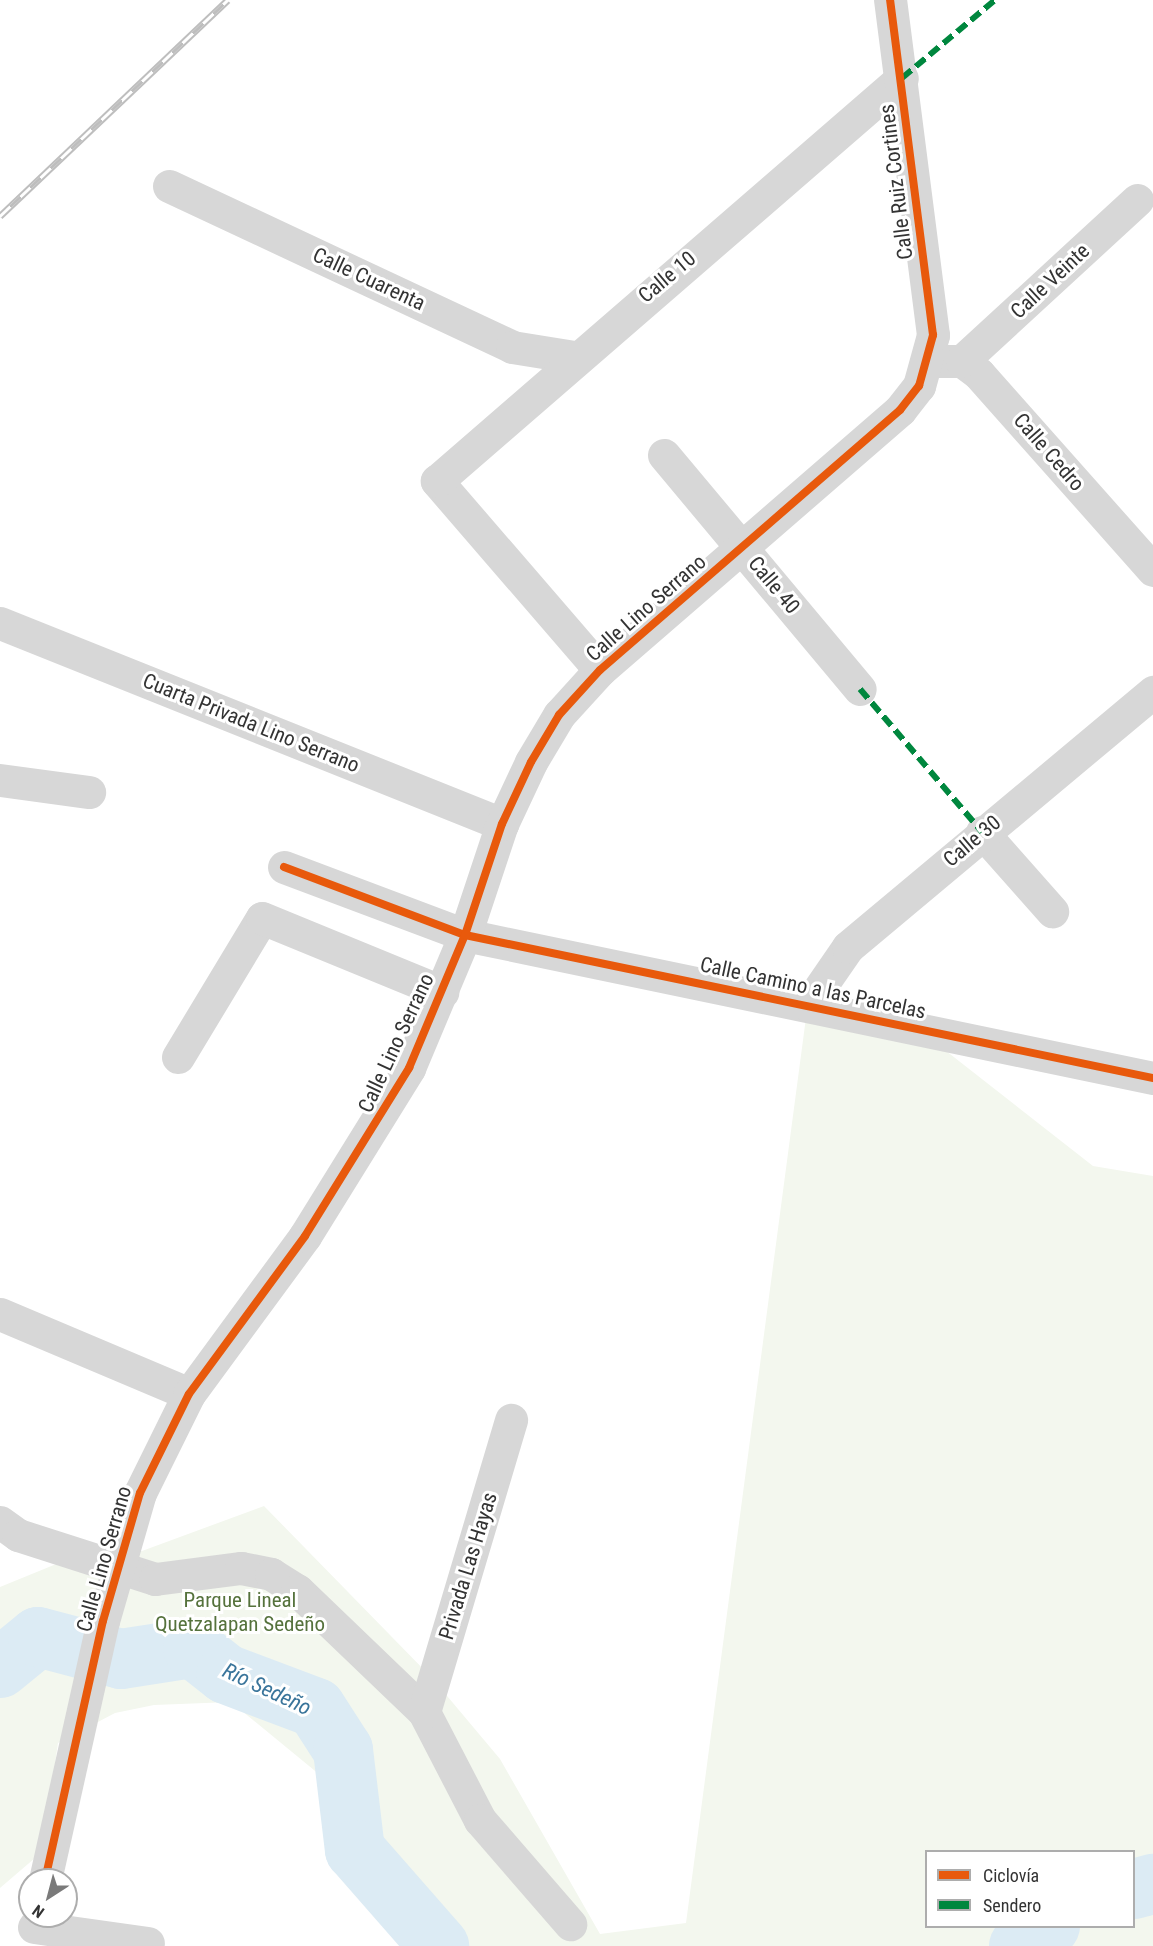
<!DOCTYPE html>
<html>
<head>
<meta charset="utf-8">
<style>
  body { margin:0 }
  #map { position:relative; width:1153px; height:1946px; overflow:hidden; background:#fff; font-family:"Roboto Condensed",sans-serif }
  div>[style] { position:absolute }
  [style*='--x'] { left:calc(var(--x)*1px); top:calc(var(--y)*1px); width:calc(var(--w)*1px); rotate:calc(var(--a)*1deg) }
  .green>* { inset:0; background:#f3f7ee }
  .river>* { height:60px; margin:-30px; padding:0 30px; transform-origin:30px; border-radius:30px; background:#dcebf4 }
  .minor>* { height:33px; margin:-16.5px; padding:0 16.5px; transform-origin:16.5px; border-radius:16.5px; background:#d7d7d7 }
  .rail>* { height:7px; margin-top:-3.5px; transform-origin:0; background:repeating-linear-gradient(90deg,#fff 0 14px,#bebebe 0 28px); box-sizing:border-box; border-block:2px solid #bebebe }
  .quiet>* { height:6px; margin-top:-3px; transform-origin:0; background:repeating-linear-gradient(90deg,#00873e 0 12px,transparent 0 18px) }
  .cycleway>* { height:8px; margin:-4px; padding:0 4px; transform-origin:4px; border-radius:4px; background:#e8590c }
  span { translate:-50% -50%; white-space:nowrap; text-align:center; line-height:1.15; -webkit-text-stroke:6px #fff; paint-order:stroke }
  .street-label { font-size:21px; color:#333 }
  .park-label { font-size:21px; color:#55723c }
  .water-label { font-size:22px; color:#3a759b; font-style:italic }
  .legend { position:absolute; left:925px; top:1850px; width:210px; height:78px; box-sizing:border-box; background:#fff; border:2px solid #adadad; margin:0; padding:8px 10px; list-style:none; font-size:18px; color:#333 }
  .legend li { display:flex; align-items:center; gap:12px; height:30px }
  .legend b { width:30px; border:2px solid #adadad }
  .north { position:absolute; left:18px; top:1868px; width:60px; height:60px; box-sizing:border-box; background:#fff; border:2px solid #adadad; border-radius:50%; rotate:216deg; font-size:16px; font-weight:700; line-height:24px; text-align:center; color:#333 }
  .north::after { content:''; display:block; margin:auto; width:21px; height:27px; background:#7a7a7a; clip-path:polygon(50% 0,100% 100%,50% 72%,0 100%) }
</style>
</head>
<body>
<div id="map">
  <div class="green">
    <div style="clip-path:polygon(evenodd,807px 1010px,927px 1036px,1093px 1166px,1153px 1176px,1153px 1946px,432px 1946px,320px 1775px,231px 1702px,154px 1705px,115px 1713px,58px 1743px,42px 1852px,0 1888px,0 1587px,93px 1549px,142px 1551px,264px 1506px,432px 1678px,500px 1759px,600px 1934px,686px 1923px,807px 1010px,926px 1852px,1134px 1852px,1134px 1926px,926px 1926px,926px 1852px)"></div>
  </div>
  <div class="river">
    <div style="--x:0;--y:1668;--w:49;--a:-39.2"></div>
    <div style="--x:38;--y:1637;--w:86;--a:14.8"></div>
    <div style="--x:121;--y:1659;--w:73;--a:-8.7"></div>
    <div style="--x:193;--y:1648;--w:42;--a:38.2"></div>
    <div style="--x:226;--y:1674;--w:96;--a:20.7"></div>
    <div style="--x:316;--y:1708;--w:50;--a:57.3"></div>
    <div style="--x:343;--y:1750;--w:101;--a:83.2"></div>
    <div style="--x:355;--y:1850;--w:128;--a:48.8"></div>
    <div style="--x:1134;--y:1889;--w:20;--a:-15"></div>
    <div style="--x:1019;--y:1946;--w:37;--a:-33"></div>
  </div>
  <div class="minor">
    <div style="--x:169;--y:186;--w:379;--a:25.1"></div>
    <div style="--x:512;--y:347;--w:63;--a:9.2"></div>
    <div style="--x:930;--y:361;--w:32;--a:0"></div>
    <div style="--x:962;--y:361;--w:21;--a:37"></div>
    <div style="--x:979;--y:374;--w:262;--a:48.4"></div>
    <div style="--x:962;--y:361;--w:238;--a:-42.6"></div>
    <div style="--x:664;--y:455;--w:305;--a:50.1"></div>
    <div style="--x:0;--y:623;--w:541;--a:21.82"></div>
    <div style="--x:600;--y:670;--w:250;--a:-130.8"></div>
    <div style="--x:437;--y:481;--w:615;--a:-40.91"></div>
    <div style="--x:0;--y:780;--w:90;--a:7.7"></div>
    <div style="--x:982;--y:832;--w:106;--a:48.5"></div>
    <div style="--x:284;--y:867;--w:193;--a:20.6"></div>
    <div style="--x:465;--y:935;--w:703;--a:11.74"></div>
    <div style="--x:808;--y:1005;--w:70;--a:-55.4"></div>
    <div style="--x:848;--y:947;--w:398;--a:-39.9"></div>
    <div style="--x:178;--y:1057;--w:162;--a:-58.9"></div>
    <div style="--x:262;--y:918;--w:195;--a:22.3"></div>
    <div style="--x:0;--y:1314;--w:205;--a:22.9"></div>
    <div style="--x:0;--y:1522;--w:22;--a:36"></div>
    <div style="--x:18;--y:1535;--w:144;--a:17.8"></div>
    <div style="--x:155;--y:1579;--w:87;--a:-7.3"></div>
    <div style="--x:241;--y:1568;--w:31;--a:11"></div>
    <div style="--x:271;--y:1574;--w:31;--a:32"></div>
    <div style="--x:297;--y:1590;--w:176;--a:43.8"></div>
    <div style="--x:424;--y:1712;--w:122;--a:62.6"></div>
    <div style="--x:480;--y:1820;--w:138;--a:49.1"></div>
    <div style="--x:424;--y:1712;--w:305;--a:-73.4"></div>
    <div style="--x:45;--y:1880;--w:265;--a:-77.4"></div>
    <div style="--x:103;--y:1621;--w:133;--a:-73.9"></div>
    <div style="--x:140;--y:1493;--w:110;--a:-63.7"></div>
    <div style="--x:189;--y:1394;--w:196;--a:-53.7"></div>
    <div style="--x:305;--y:1236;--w:198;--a:-58.2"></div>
    <div style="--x:409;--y:1068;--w:144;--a:-67.2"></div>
    <div style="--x:465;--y:935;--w:117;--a:-71.6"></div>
    <div style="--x:502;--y:824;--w:68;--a:-64.9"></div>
    <div style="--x:531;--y:762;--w:55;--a:-59.2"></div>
    <div style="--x:559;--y:715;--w:61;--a:-47.7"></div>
    <div style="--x:600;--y:670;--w:397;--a:-40.9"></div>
    <div style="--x:900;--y:410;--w:31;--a:-52"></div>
    <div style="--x:919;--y:386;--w:53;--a:-74.6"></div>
    <div style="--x:933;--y:335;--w:338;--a:-97.3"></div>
    <div style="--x:34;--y:1927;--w:115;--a:8"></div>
  </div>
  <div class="rail">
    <div style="--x:0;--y:216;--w:314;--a:-43.5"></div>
  </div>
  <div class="quiet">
    <div style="--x:902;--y:78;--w:121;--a:-40"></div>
    <div style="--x:860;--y:689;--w:188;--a:49.5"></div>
  </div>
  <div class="cycleway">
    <div style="--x:284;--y:867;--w:193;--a:20.6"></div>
    <div style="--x:465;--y:935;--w:703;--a:11.74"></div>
    <div style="--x:45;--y:1880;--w:265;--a:-77.4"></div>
    <div style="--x:103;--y:1621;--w:133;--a:-73.9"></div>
    <div style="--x:140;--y:1493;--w:110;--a:-63.7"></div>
    <div style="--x:189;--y:1394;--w:196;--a:-53.7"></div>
    <div style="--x:305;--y:1236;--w:198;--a:-58.2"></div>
    <div style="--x:409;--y:1068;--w:144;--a:-67.2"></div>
    <div style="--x:465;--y:935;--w:117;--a:-71.6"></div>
    <div style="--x:502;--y:824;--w:68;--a:-64.9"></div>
    <div style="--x:531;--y:762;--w:55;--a:-59.2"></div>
    <div style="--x:559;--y:715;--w:61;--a:-47.7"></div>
    <div style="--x:600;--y:670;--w:397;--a:-40.9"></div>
    <div style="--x:900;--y:410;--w:31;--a:-52"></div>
    <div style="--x:919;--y:386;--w:53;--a:-74.6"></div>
    <div style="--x:933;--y:335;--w:338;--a:-97.3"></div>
  </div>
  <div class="street-label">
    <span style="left:896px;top:182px;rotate:-97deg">Calle Ruiz Cortines</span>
    <span style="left:667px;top:277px;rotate:-40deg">Calle 10</span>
    <span style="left:369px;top:279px;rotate:25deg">Calle Cuarenta</span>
    <span style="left:1050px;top:281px;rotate:-43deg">Calle Veinte</span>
    <span style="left:1049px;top:452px;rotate:49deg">Calle Cedro</span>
    <span style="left:774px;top:585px;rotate:50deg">Calle 40</span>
    <span style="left:646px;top:608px;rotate:-41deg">Calle Lino Serrano</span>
    <span style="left:251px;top:723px;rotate:22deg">Cuarta Privada Lino Serrano</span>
    <span style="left:972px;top:841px;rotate:-40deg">Calle 30</span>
    <span style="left:813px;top:988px;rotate:12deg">Calle Camino a las Parcelas</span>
    <span style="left:396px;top:1043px;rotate:-65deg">Calle Lino Serrano</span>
    <span style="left:104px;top:1559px;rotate:-74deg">Calle Lino Serrano</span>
    <span style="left:468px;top:1566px;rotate:-73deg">Privada Las Hayas</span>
  </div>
  <div class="park-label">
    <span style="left:240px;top:1612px">Parque Lineal<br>Quetzalapan Sedeño</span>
  </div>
  <div class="water-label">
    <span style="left:267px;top:1689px;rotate:25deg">Río Sedeño</span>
  </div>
  <ul class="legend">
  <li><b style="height:8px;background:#e8590c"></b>Ciclovía</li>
  <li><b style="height:8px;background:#00873e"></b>Sendero</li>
  </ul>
  <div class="north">N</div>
</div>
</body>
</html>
